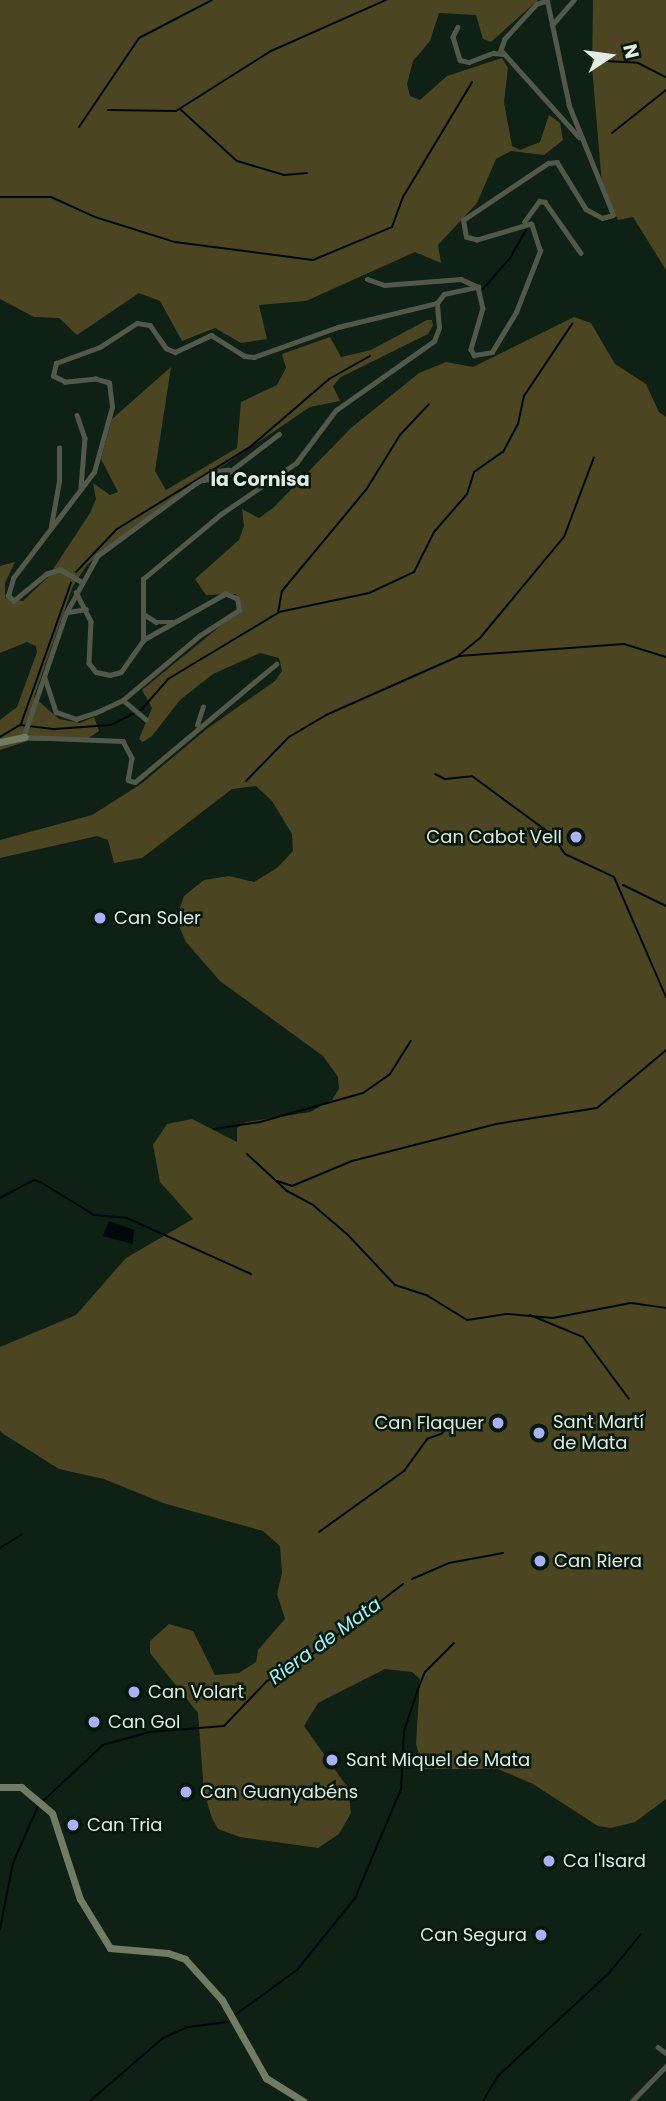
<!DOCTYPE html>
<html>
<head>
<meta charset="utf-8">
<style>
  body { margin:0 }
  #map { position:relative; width:666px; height:2101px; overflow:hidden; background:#0f2014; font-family:Poppins,sans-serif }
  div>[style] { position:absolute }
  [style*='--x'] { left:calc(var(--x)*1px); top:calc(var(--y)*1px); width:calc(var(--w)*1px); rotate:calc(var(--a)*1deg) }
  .forest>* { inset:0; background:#4b4621 }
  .water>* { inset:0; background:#00080b }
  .stream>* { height:2px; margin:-1px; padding:0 1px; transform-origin:1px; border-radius:1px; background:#00080b }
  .street>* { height:4.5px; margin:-2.25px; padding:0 2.25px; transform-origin:2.25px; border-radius:2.25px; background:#52594a }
  .secondary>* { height:7px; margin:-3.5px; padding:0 3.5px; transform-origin:3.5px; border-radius:3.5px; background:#717c64 }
  .dots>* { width:19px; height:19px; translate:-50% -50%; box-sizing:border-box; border:4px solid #06170b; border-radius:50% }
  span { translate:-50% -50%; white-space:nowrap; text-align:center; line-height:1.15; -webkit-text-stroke:5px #06170b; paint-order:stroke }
  .poi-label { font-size:18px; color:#e1ece4 }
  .right { translate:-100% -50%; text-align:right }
  .left { translate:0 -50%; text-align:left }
  .neighbourhood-label { font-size:19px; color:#e1ece4; font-weight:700 }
  .water-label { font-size:19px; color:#9af2fa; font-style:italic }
  .north { position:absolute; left:575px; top:21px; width:70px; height:70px; -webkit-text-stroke:5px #06170b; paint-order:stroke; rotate:77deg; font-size:19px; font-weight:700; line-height:28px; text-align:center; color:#e1ece4 }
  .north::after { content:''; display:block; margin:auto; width:24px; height:32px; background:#e1ece4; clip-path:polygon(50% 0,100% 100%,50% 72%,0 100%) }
</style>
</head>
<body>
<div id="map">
  <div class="forest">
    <div style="clip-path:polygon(0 0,538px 0,491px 42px,483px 39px,476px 15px,439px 13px,430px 41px,413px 61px,407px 84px,410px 96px,420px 100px,447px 76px,502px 58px,508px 68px,504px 102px,512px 146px,520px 150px,540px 142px,549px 115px,560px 123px,563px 140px,544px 155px,511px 151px,496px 159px,477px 203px,438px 245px,441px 263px,415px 252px,306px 301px,259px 305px,267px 339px,241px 343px,215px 328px,182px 341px,160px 301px,139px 293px,77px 335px,59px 318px,34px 317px,0 299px)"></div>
    <div style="clip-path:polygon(593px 0,666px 0,666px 270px,633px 217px,618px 220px,602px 185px,592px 67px)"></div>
    <div style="clip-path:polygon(574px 317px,591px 323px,615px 364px,646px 384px,659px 412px,666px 417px,666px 1799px,635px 1822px,611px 1828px,598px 1826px,533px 1784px,498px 1769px,423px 1769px,416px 1744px,420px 1679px,412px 1672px,385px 1669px,318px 1703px,304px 1726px,348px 1788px,351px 1813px,339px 1834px,318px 1848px,240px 1837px,218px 1829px,212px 1818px,204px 1792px,198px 1713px,150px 1653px,150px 1641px,169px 1624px,193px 1631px,215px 1675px,239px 1673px,256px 1662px,258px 1650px,285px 1619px,277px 1594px,282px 1573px,280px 1546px,263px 1531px,163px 1503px,104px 1479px,59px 1469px,5px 1435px,0 1431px,0 1347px,76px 1315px,126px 1258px,193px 1219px,160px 1182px,153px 1145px,167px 1124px,192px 1119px,237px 1142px,237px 1128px,246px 1122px,310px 1112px,332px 1100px,339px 1089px,338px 1077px,323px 1056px,220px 981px,186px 942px,176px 919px,184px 896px,204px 880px,229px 876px,254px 882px,277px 868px,293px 851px,292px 834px,272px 801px,256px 786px,232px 789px,142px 858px,114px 863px,108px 840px,97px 836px,0 858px,0 840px,92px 815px,141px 784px,208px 728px,275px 681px,282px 671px,279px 658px,260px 653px,213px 674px,180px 700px,152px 736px,143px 742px,139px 739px,152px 708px,142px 690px,240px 610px,236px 594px,206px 595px,195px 579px,239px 540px,244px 526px,242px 509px,259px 518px,273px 508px,351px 428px,419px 373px,446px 362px,473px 367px)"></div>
    <div style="clip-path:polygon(427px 320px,432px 320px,433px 325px,428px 334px,341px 377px,333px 386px,340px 401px,310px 407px,133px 527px,87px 565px,73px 586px,34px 697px,59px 719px,80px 723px,94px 717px,99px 731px,84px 741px,28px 741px,0 750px,0 720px,17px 707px,37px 652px,36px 646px,27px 642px,0 653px,0 566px,15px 562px,5px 583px,5px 598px,23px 601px,48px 577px,90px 513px,96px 499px,93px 483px,110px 495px,118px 492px,101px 459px,112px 419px,171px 367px,155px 471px,166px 490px,237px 448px,241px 402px,277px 385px,286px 368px,282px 354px,330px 337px,341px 357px,371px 350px)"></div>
  </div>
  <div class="water">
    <div style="clip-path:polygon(109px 1221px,134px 1230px,133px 1244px,103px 1236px)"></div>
  </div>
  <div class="stream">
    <div style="--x:605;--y:61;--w:33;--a:3"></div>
    <div style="--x:638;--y:63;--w:31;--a:27"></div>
    <div style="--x:180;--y:109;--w:77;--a:42.4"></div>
    <div style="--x:237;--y:161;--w:49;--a:16.6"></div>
    <div style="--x:284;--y:175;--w:23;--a:-5"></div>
    <div style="--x:108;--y:110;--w:68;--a:0.8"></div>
    <div style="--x:176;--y:111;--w:112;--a:-32.3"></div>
    <div style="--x:271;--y:51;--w:126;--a:-23.9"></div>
    <div style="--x:79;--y:127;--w:107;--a:-56"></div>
    <div style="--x:139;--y:38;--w:82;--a:-27.5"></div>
    <div style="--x:612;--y:133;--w:69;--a:-38.5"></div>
    <div style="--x:0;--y:197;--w:51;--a:0"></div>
    <div style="--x:51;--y:197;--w:48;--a:24.4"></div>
    <div style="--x:95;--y:217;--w:84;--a:17.4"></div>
    <div style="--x:175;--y:242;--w:139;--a:7.4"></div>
    <div style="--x:313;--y:260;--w:86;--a:-22.7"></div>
    <div style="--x:392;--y:227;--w:32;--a:-70"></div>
    <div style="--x:403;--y:197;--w:134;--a:-59"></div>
    <div style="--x:483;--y:289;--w:41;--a:-48.9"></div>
    <div style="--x:510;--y:258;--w:32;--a:-60"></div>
    <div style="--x:76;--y:572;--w:59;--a:-46.4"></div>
    <div style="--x:117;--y:529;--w:156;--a:-31.7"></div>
    <div style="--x:250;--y:447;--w:104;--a:-40.7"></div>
    <div style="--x:329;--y:379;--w:47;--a:-29.3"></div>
    <div style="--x:279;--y:612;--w:92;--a:-11.9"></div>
    <div style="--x:369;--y:593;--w:50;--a:-25"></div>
    <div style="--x:414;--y:572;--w:45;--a:-63.4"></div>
    <div style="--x:434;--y:532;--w:50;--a:-49"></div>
    <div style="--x:467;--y:494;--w:23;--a:-72"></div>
    <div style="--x:474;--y:472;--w:35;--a:-35"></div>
    <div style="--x:503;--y:452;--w:32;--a:-62"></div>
    <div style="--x:518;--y:424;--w:29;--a:-78"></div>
    <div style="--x:524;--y:396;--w:87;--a:-56.3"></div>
    <div style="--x:459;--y:655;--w:27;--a:-39"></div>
    <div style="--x:480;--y:638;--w:131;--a:-50.3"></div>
    <div style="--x:564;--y:537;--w:85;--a:-69.4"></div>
    <div style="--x:21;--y:724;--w:150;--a:-70.5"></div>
    <div style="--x:0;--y:737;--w:23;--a:-31"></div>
    <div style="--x:20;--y:725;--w:35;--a:7"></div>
    <div style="--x:55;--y:729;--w:56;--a:-4.1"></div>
    <div style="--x:111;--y:725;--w:35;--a:-27"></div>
    <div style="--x:142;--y:709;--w:40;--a:-49"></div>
    <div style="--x:168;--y:679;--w:128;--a:-31"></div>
    <div style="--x:278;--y:613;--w:22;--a:-80"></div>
    <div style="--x:282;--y:591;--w:131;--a:-50.3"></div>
    <div style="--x:366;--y:490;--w:65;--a:-58.3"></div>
    <div style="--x:400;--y:435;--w:42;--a:-46.9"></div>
    <div style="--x:435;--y:774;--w:11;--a:27"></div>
    <div style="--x:445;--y:779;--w:27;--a:-6"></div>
    <div style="--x:472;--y:776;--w:98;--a:36.3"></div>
    <div style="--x:551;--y:834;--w:24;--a:55"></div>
    <div style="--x:565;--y:854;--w:54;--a:25.1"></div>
    <div style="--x:614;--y:877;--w:131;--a:66.6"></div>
    <div style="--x:246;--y:781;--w:62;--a:-45.7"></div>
    <div style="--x:289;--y:737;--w:43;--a:-30.7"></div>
    <div style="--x:326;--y:715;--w:145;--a:-23.9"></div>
    <div style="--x:459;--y:656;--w:165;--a:-4.2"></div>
    <div style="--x:624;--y:644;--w:44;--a:17.2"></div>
    <div style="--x:623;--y:885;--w:48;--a:26"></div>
    <div style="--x:214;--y:1129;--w:47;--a:-8.7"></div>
    <div style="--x:260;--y:1122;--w:107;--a:-15.7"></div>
    <div style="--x:363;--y:1093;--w:33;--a:-35"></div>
    <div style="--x:390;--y:1074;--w:39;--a:-58"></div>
    <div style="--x:247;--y:1154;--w:54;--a:42.8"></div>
    <div style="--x:287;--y:1191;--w:30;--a:28"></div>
    <div style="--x:313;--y:1205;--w:45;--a:40.5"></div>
    <div style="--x:347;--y:1234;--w:70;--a:46.7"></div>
    <div style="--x:395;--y:1285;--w:35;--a:18"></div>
    <div style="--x:428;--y:1296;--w:46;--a:31.6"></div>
    <div style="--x:467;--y:1320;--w:40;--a:-8.5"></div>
    <div style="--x:507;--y:1314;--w:46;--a:5"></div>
    <div style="--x:553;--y:1318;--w:79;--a:-10.9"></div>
    <div style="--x:631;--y:1303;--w:35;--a:8"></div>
    <div style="--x:277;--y:1181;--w:16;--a:18"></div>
    <div style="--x:292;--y:1186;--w:65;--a:-22.6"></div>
    <div style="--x:352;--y:1161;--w:149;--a:-14.4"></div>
    <div style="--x:496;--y:1124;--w:102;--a:-9"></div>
    <div style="--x:597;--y:1108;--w:90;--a:-40"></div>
    <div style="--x:0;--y:1198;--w:38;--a:-28"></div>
    <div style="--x:34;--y:1180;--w:9;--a:21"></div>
    <div style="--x:42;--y:1183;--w:61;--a:31.6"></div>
    <div style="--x:94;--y:1215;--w:33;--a:5"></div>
    <div style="--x:127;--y:1218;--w:136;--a:24.3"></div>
    <div style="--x:530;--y:1315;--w:57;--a:22.5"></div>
    <div style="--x:583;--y:1337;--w:77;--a:53.4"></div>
    <div style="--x:319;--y:1532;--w:105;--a:-35.7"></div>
    <div style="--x:404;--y:1471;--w:39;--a:-54"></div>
    <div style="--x:427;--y:1439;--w:15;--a:-20"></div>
    <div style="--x:441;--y:1434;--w:18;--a:-43"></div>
    <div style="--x:0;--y:1548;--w:25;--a:-32"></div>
    <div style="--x:412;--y:1579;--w:40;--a:-23.4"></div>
    <div style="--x:449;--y:1563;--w:55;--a:-10.5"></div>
    <div style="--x:43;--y:1801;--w:82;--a:-43"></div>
    <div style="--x:103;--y:1745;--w:48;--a:-15.8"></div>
    <div style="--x:149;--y:1732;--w:75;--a:-4.6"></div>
    <div style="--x:224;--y:1726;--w:62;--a:-46.3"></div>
    <div style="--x:267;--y:1681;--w:55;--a:-30.8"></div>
    <div style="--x:314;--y:1653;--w:113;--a:-37.8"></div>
    <div style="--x:0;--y:1929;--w:67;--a:-78.9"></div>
    <div style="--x:13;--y:1863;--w:64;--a:-66.2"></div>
    <div style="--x:235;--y:2015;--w:77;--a:-36"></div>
    <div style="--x:297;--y:1970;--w:92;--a:-51.1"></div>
    <div style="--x:355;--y:1898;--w:118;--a:-67.1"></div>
    <div style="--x:401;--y:1789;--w:58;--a:-87"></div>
    <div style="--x:404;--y:1731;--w:44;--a:-71.6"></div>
    <div style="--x:418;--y:1689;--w:18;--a:-68"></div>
    <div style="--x:425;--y:1672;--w:41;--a:-45"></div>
    <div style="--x:90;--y:2101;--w:96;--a:-40.8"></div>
    <div style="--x:163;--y:2038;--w:27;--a:-24"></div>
    <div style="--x:188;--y:2027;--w:40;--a:-7.1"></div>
    <div style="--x:483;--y:2101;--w:29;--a:-59"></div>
    <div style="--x:498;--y:2076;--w:151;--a:-42.9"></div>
    <div style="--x:609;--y:1973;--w:50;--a:-50.6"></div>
  </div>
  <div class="street">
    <div style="--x:552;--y:25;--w:33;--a:-49"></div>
    <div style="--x:458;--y:27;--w:11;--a:117"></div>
    <div style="--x:453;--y:37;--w:24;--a:73"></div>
    <div style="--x:460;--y:60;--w:9;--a:13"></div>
    <div style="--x:469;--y:62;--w:26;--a:-21"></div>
    <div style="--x:493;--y:53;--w:10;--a:6"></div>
    <div style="--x:524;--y:222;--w:26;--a:-54"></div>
    <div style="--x:539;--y:201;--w:6;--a:9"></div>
    <div style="--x:545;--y:202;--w:62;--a:54.8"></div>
    <div style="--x:367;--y:279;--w:18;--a:19"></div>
    <div style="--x:384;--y:285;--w:77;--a:-4.5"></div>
    <div style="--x:461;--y:279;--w:17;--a:25"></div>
    <div style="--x:77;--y:415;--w:24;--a:71"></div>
    <div style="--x:85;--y:438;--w:50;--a:94.6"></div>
    <div style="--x:229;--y:470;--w:14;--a:172"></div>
    <div style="--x:215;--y:472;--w:26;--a:148"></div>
    <div style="--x:193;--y:486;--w:118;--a:143.6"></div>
    <div style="--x:98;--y:556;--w:66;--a:118.9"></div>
    <div style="--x:66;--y:614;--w:130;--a:108.9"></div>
    <div style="--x:24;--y:737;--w:99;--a:2.3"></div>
    <div style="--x:123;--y:741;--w:19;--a:62"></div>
    <div style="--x:132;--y:758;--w:22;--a:100"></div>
    <div style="--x:128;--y:780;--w:7;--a:16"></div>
    <div style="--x:135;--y:782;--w:184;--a:-39.9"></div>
    <div style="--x:204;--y:480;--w:20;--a:-11"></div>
    <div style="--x:224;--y:476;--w:69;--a:-37.4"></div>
    <div style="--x:51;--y:526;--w:46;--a:-79.9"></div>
    <div style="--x:59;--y:481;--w:33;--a:-90"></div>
    <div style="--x:81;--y:582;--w:24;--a:-150"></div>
    <div style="--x:60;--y:570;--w:14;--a:163"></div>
    <div style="--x:47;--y:574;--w:43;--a:140.7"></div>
    <div style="--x:14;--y:601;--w:8;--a:-140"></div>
    <div style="--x:8;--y:596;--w:19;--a:-74"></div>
    <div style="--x:13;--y:578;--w:133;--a:-52.6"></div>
    <div style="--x:94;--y:472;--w:67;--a:-74.5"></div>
    <div style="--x:112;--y:407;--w:24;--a:-97"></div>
    <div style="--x:109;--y:383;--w:14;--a:-163"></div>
    <div style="--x:96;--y:379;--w:31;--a:174"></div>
    <div style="--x:65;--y:382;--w:13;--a:-153"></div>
    <div style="--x:53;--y:376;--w:13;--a:-77"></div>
    <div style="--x:56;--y:363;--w:47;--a:-20"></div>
    <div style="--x:100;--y:347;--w:44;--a:-33"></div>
    <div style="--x:137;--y:323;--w:13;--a:9"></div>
    <div style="--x:150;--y:325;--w:28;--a:55"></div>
    <div style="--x:166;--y:348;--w:10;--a:24"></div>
    <div style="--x:175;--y:352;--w:40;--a:-25"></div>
    <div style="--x:211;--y:335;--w:39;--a:32"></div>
    <div style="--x:244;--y:356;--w:10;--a:6"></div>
    <div style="--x:254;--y:357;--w:89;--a:-19.7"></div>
    <div style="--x:338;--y:327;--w:102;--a:-13.6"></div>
    <div style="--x:76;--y:592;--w:33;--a:63"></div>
    <div style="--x:91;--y:621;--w:42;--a:92.7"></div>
    <div style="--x:89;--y:663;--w:11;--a:52"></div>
    <div style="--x:96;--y:672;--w:14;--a:12"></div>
    <div style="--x:110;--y:675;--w:11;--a:-15"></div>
    <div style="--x:121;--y:672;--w:38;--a:-55"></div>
    <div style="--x:143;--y:641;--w:62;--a:-90"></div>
    <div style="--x:143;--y:579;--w:102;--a:-39.8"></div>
    <div style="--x:221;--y:514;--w:91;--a:-34.2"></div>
    <div style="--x:296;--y:463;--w:66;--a:-53"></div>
    <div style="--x:336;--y:410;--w:120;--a:-35.1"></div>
    <div style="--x:434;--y:341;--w:14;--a:-69"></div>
    <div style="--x:439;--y:328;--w:25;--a:-95"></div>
    <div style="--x:437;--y:303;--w:11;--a:-52"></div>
    <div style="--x:444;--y:294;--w:35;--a:-12"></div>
    <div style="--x:478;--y:287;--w:22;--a:77"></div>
    <div style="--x:483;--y:308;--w:43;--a:106.3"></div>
    <div style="--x:471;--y:349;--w:7;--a:63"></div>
    <div style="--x:474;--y:355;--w:18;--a:-9"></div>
    <div style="--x:492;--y:352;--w:47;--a:-59"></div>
    <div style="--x:516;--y:312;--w:66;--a:-68.5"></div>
    <div style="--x:540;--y:251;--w:28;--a:-108"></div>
    <div style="--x:531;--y:224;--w:56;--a:163.5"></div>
    <div style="--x:477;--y:240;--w:11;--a:-165"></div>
    <div style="--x:466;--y:237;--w:17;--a:-100"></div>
    <div style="--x:463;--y:220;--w:102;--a:-33.8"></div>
    <div style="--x:548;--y:163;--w:9;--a:-6"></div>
    <div style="--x:557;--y:162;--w:55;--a:58.3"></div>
    <div style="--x:586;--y:209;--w:18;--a:29"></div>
    <div style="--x:602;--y:218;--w:11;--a:-15"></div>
    <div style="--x:613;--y:215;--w:118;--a:-112"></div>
    <div style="--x:569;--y:106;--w:107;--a:-101.8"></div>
    <div style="--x:547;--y:1;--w:10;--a:163"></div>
    <div style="--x:537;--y:4;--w:47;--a:132.4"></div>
    <div style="--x:505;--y:39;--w:12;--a:110"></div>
    <div style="--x:501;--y:50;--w:117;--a:48.1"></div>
    <div style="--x:68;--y:612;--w:18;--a:-9"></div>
    <div style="--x:145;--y:615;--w:13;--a:32"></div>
    <div style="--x:156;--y:622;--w:17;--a:0"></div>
    <div style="--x:45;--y:678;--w:36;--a:72"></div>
    <div style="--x:56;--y:712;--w:21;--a:19"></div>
    <div style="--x:76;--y:719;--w:20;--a:-18"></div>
    <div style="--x:95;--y:713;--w:31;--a:-25"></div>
    <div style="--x:123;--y:700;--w:99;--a:-40.1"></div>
    <div style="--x:199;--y:636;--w:48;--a:-33"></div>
    <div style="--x:239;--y:610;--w:11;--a:-100"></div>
    <div style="--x:237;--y:599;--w:12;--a:-156"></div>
    <div style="--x:226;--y:594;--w:94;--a:150.7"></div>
    <div style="--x:123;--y:700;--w:30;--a:40"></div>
    <div style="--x:197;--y:725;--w:19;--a:-72"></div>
    <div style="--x:658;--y:2047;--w:10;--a:37"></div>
    <div style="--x:632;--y:2101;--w:49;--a:-45.8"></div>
  </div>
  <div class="secondary">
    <div style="--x:0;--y:742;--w:25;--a:-12"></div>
    <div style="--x:0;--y:1787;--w:21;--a:0"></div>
    <div style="--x:21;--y:1787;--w:40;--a:40"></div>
    <div style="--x:52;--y:1813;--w:90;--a:72"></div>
    <div style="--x:80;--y:1899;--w:57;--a:58.5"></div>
    <div style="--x:110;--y:1948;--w:58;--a:4.9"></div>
    <div style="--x:168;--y:1953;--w:18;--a:19"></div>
    <div style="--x:185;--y:1959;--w:55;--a:47.9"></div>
    <div style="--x:222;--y:2000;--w:90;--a:60.6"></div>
    <div style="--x:266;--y:2078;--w:44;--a:31.9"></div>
  </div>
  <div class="dots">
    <div style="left:576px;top:837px;background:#a9b0fc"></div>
    <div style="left:100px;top:918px;background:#a9b0fc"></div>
    <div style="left:498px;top:1423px;background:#a9b0fc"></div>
    <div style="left:539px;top:1433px;background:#a9b0fc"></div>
    <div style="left:540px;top:1561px;background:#a9b0fc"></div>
    <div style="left:134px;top:1692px;background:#a9b0fc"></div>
    <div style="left:94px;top:1722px;background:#a9b0fc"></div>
    <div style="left:332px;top:1760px;background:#a9b0fc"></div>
    <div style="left:186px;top:1792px;background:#a9b0fc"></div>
    <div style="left:73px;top:1825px;background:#a9b0fc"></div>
    <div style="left:549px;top:1861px;background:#a9b0fc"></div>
    <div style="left:541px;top:1935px;background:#a9b0fc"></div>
  </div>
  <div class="poi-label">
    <span class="right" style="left:562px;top:837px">Can Cabot Vell</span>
    <span class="left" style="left:114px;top:918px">Can Soler</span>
    <span class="right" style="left:484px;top:1423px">Can Flaquer</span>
    <span class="left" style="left:553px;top:1433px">Sant Martí<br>de Mata</span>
    <span class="left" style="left:554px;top:1561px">Can Riera</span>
    <span class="left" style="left:148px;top:1692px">Can Volart</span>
    <span class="left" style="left:108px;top:1722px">Can Gol</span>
    <span class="left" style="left:346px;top:1760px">Sant Miquel de Mata</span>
    <span class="left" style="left:200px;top:1792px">Can Guanyabéns</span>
    <span class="left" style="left:87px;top:1825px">Can Tria</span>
    <span class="left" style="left:563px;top:1861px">Ca l'Isard</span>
    <span class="right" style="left:527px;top:1935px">Can Segura</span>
  </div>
  <div class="neighbourhood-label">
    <span style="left:260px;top:480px">la Cornisa</span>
  </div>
  <div class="water-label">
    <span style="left:325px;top:1641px;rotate:-36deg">Riera de Mata</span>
  </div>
  <div class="north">N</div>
</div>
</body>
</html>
